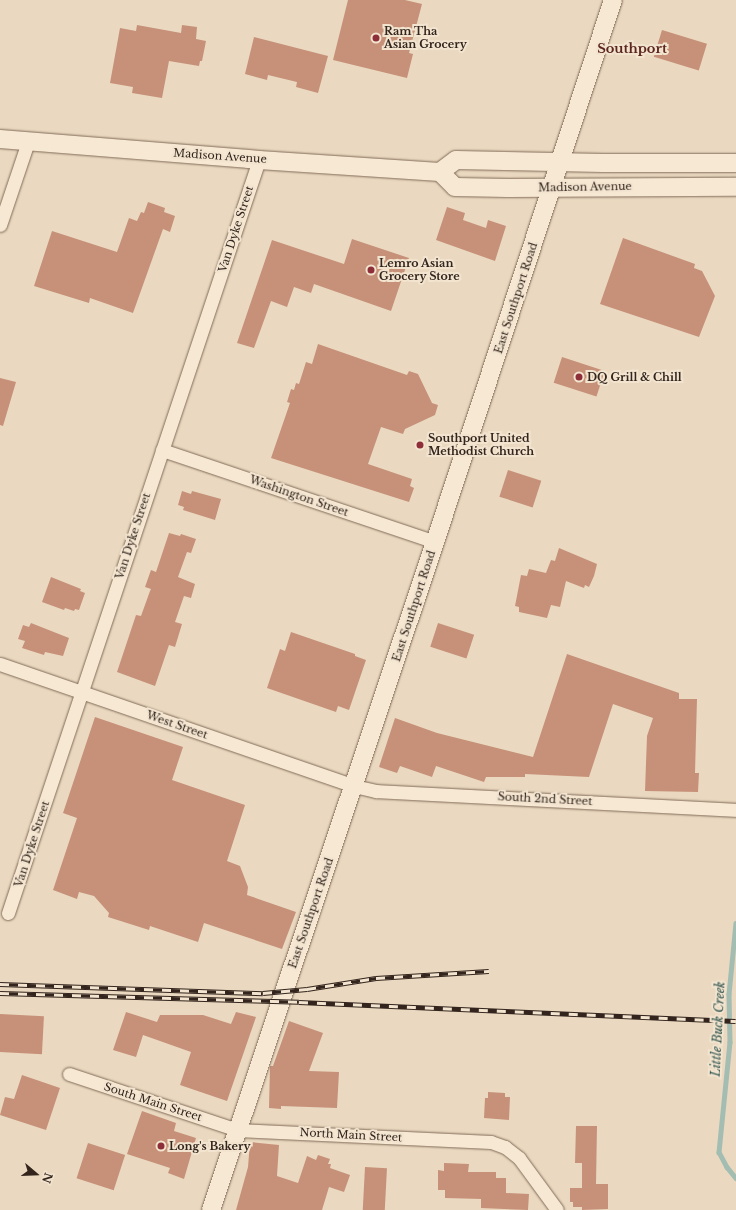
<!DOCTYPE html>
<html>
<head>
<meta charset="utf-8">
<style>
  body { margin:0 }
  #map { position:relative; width:736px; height:1210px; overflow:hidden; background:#ead9c0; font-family:"Libre Baskerville",serif }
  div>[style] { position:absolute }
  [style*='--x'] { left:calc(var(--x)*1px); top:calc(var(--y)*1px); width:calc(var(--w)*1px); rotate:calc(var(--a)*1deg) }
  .stream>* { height:4.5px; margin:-2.25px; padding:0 2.25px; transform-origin:2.25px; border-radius:2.25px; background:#a3bdb2 }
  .building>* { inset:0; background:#c69178; transform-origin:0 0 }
  .roads { filter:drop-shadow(0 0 1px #826b59) drop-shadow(0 0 1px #826b59) }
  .minor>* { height:13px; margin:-6.5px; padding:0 6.5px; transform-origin:6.5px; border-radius:6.5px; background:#f6e8d2 }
  .secondary>* { height:18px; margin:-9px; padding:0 9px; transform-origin:9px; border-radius:9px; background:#f6e8d2 }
  .rail>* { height:4.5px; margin-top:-2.25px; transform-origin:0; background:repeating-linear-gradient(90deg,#f2e4cf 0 9px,#33251d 0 18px); box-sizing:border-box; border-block:1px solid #33251d }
  .dots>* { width:11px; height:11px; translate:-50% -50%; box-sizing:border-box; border:2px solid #f2e4cf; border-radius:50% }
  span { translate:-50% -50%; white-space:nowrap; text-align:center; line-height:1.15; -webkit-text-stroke:4px #f2e4cf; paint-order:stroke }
  .poi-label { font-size:11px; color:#33251d; font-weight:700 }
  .left { translate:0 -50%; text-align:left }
  .street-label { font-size:11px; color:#33251d }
  .water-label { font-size:12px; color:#2d514b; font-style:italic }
  .quarter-label { font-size:13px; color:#5c261f; font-weight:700 }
  .north { position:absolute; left:16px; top:1154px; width:40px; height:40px; -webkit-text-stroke:3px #f2e4cf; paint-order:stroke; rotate:109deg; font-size:11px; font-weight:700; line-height:16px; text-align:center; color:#33251d }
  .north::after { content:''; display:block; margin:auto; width:14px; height:18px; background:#33251d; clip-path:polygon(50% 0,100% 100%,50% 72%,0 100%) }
</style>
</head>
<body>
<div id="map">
  <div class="stream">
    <div style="--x:736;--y:923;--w:71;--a:95.6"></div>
    <div style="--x:729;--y:994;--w:48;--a:88.8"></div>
    <div style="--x:730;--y:1042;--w:111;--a:95.7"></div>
    <div style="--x:719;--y:1152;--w:17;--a:62"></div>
    <div style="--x:727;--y:1167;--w:14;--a:51"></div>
  </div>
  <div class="building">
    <div style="clip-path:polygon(348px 0,405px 0,422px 4px,409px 53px,413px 54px,407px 78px,333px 60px)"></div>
    <div style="clip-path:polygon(137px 25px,181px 33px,182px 25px,197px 27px,196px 39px,206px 41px,202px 61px,200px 61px,199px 66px,169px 61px,162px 98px,132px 93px,133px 87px,110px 83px,120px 28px,136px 31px)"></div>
    <div style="left:662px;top:30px;width:47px;height:28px;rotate:17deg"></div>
    <div style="clip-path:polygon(254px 37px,328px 56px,318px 93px,296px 87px,297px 82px,268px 75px,267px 80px,245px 74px)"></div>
    <div style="clip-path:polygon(148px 202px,165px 208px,164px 212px,175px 216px,170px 232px,163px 229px,133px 313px,90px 298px,89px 303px,34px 286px,52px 231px,117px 252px,129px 218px,137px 221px,141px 212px,144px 213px)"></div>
    <div style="clip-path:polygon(447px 207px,465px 213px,463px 220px,486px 228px,488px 220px,506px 226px,495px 261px,436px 240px)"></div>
    <div style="clip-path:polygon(623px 238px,695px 264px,694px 268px,702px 271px,715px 296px,699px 337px,600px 304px)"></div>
    <div style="clip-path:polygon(352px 239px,409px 258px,391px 311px,314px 284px,311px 293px,294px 287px,287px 307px,271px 301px,254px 348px,237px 343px,272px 240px,344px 264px)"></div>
    <div style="clip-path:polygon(318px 344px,407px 375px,409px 371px,418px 374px,432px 403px,438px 405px,435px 415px,405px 429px,403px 434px,381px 427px,368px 464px,412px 479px,410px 486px,414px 488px,409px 502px,271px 458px,290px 403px,287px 402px,291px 389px,294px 390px,296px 383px,299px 384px,306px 362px,312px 364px)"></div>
    <div style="left:562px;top:357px;width:45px;height:27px;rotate:18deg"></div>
    <div style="clip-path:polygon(0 378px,16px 382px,3px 426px,0 425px)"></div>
    <div style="left:508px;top:470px;width:35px;height:28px;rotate:18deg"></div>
    <div style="clip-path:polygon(182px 491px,191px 494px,192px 491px,221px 499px,215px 520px,183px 510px,184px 507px,178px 505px)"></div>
    <div style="clip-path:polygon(169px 533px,180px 536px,181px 534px,196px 539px,191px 553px,187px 552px,178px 577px,195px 584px,191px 598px,184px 596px,175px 622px,182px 624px,175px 647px,169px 645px,155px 686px,117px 672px,136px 615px,141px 616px,150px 591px,151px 589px,145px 587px,151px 570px,156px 572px)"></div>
    <div style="clip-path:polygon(559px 548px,597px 564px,594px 576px,589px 587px,585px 585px,584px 588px,566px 581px,560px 607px,551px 605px,547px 618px,519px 612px,519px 607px,515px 606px,521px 575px,527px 576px,529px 569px,546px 573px,551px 560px,555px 561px)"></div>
    <div style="clip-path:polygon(51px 577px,81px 589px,80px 591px,85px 593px,79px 610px,75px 609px,74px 611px,65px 608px,64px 610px,42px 602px)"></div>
    <div style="clip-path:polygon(31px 623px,69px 638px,63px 656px,45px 652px,44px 655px,22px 648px,25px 641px,18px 639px,23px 625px,29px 627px)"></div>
    <div style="left:438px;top:623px;width:38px;height:25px;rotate:18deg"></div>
    <div style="clip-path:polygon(291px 632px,355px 654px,355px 656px,366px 660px,349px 710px,338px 706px,336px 712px,267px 688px,280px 649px,285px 651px)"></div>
    <div style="clip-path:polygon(567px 654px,679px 693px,679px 699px,697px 699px,695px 773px,699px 773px,698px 792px,645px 791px,647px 736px,653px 718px,613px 704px,589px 777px,525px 774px,525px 777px,486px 777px,484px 782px,436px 766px,432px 777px,400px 766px,397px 773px,379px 767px,395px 718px,437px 733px,533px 757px)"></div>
    <div style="clip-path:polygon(95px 717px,183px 747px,172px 780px,245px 805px,227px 861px,240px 866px,248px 887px,247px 895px,296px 912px,282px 949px,204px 923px,198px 942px,150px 926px,149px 930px,108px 917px,109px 913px,94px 896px,79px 892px,77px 899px,53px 890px,77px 818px,63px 813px)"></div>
    <div style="clip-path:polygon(126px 1012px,157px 1022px,160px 1015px,203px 1015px,231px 1024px,236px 1012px,256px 1017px,227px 1101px,180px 1085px,191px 1052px,143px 1035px,136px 1057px,113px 1050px)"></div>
    <div style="left:0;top:1014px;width:44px;height:38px;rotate:3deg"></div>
    <div style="clip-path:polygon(289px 1021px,323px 1033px,309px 1071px,339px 1072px,337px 1108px,281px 1106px,281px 1109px,269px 1108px,270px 1066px,273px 1066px)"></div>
    <div style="clip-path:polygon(22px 1075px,60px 1088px,46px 1130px,0 1115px,5px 1097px,14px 1099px)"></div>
    <div style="clip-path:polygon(488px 1092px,505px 1093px,505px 1097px,510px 1097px,509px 1120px,484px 1118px,485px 1098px,488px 1098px)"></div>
    <div style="clip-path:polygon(142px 1111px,176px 1123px,174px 1131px,196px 1138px,184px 1179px,168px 1173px,170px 1168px,127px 1154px)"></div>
    <div style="clip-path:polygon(576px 1126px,597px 1126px,596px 1184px,608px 1184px,608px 1209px,582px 1210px,582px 1207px,573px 1207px,573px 1202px,570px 1202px,570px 1188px,582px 1188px,582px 1163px,575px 1163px)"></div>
    <div style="clip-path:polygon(250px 1142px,279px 1145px,277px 1176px,298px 1183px,307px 1156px,316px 1160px,318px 1155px,330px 1159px,328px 1164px,331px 1164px,330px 1168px,350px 1175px,344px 1192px,329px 1187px,322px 1210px,236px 1210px,248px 1167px)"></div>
    <div style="left:88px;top:1143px;width:39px;height:37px;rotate:18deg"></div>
    <div style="clip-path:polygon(444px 1163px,469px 1164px,468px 1172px,496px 1172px,496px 1178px,506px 1178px,506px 1193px,529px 1194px,528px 1210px,481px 1208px,481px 1199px,445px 1198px,445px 1190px,438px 1190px,438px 1170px,444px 1171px)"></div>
    <div style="left:365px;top:1167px;width:22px;height:43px;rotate:3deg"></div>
  </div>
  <div class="roads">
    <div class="minor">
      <div style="--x:0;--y:225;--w:88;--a:-71.4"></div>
      <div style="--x:162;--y:450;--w:288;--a:18.6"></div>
      <div style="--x:0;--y:664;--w:374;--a:19"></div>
      <div style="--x:354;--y:786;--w:23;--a:13"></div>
      <div style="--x:376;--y:791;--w:361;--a:3"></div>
      <div style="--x:8;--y:913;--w:794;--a:-71.57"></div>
      <div style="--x:69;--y:1074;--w:177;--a:18.4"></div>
      <div style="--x:237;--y:1130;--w:254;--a:2.7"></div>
      <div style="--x:491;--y:1142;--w:15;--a:20"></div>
      <div style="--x:505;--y:1147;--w:18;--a:38"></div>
      <div style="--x:519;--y:1158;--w:64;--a:53.8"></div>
    </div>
    <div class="secondary">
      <div style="--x:0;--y:139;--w:260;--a:4.6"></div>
      <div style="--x:259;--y:160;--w:181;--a:3.8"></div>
      <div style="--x:440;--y:172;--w:20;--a:-37"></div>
      <div style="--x:456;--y:160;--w:147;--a:1.2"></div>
      <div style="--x:603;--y:163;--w:133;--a:0"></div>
      <div style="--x:440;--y:172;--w:21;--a:45"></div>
      <div style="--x:455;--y:187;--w:53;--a:1.1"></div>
      <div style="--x:508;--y:188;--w:228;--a:-0.3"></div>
      <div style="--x:211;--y:1210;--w:705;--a:-71.46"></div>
      <div style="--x:435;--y:542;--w:570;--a:-71.82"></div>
    </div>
  </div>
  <div class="rail">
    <div style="--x:0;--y:984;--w:263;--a:2"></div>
    <div style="--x:263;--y:993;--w:44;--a:-5.2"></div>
    <div style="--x:307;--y:989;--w:70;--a:-9.1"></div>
    <div style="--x:376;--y:978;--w:113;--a:-3.5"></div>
    <div style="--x:0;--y:993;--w:299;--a:1.7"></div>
    <div style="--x:299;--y:1002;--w:437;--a:2.5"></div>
  </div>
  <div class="dots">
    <div style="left:376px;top:38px;background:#8d2e38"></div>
    <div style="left:371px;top:270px;background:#8d2e38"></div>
    <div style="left:579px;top:377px;background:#8d2e38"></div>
    <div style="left:420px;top:445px;background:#8d2e38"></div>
    <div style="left:161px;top:1146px;background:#8d2e38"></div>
  </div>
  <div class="poi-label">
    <span class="left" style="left:384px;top:38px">Ram Tha<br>Asian Grocery</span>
    <span class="left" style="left:379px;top:270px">Lemro Asian<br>Grocery Store</span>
    <span class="left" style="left:587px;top:377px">DQ Grill &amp; Chill</span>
    <span class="left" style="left:428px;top:445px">Southport United<br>Methodist Church</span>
    <span class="left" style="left:169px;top:1146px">Long's Bakery</span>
  </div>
  <div class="street-label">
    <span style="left:220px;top:156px;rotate:4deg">Madison Avenue</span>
    <span style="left:585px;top:187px;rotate:-1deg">Madison Avenue</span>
    <span style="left:236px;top:229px;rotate:-72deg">Van Dyke Street</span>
    <span style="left:516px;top:298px;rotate:-72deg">East Southport Road</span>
    <span style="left:299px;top:496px;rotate:19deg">Washington Street</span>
    <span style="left:133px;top:536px;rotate:-72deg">Van Dyke Street</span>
    <span style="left:414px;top:606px;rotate:-72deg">East Southport Road</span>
    <span style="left:177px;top:725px;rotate:19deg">West Street</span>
    <span style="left:545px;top:799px;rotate:3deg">South 2nd Street</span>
    <span style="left:32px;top:844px;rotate:-72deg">Van Dyke Street</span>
    <span style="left:311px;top:913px;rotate:-71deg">East Southport Road</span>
    <span style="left:153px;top:1102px;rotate:18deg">South Main Street</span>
    <span style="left:351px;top:1135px;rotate:3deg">North Main Street</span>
  </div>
  <div class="water-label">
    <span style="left:718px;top:1029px;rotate:-87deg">Little Buck Creek</span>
  </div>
  <div class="quarter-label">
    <span style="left:632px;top:49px">Southport</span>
  </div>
  <div class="north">N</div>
</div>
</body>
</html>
